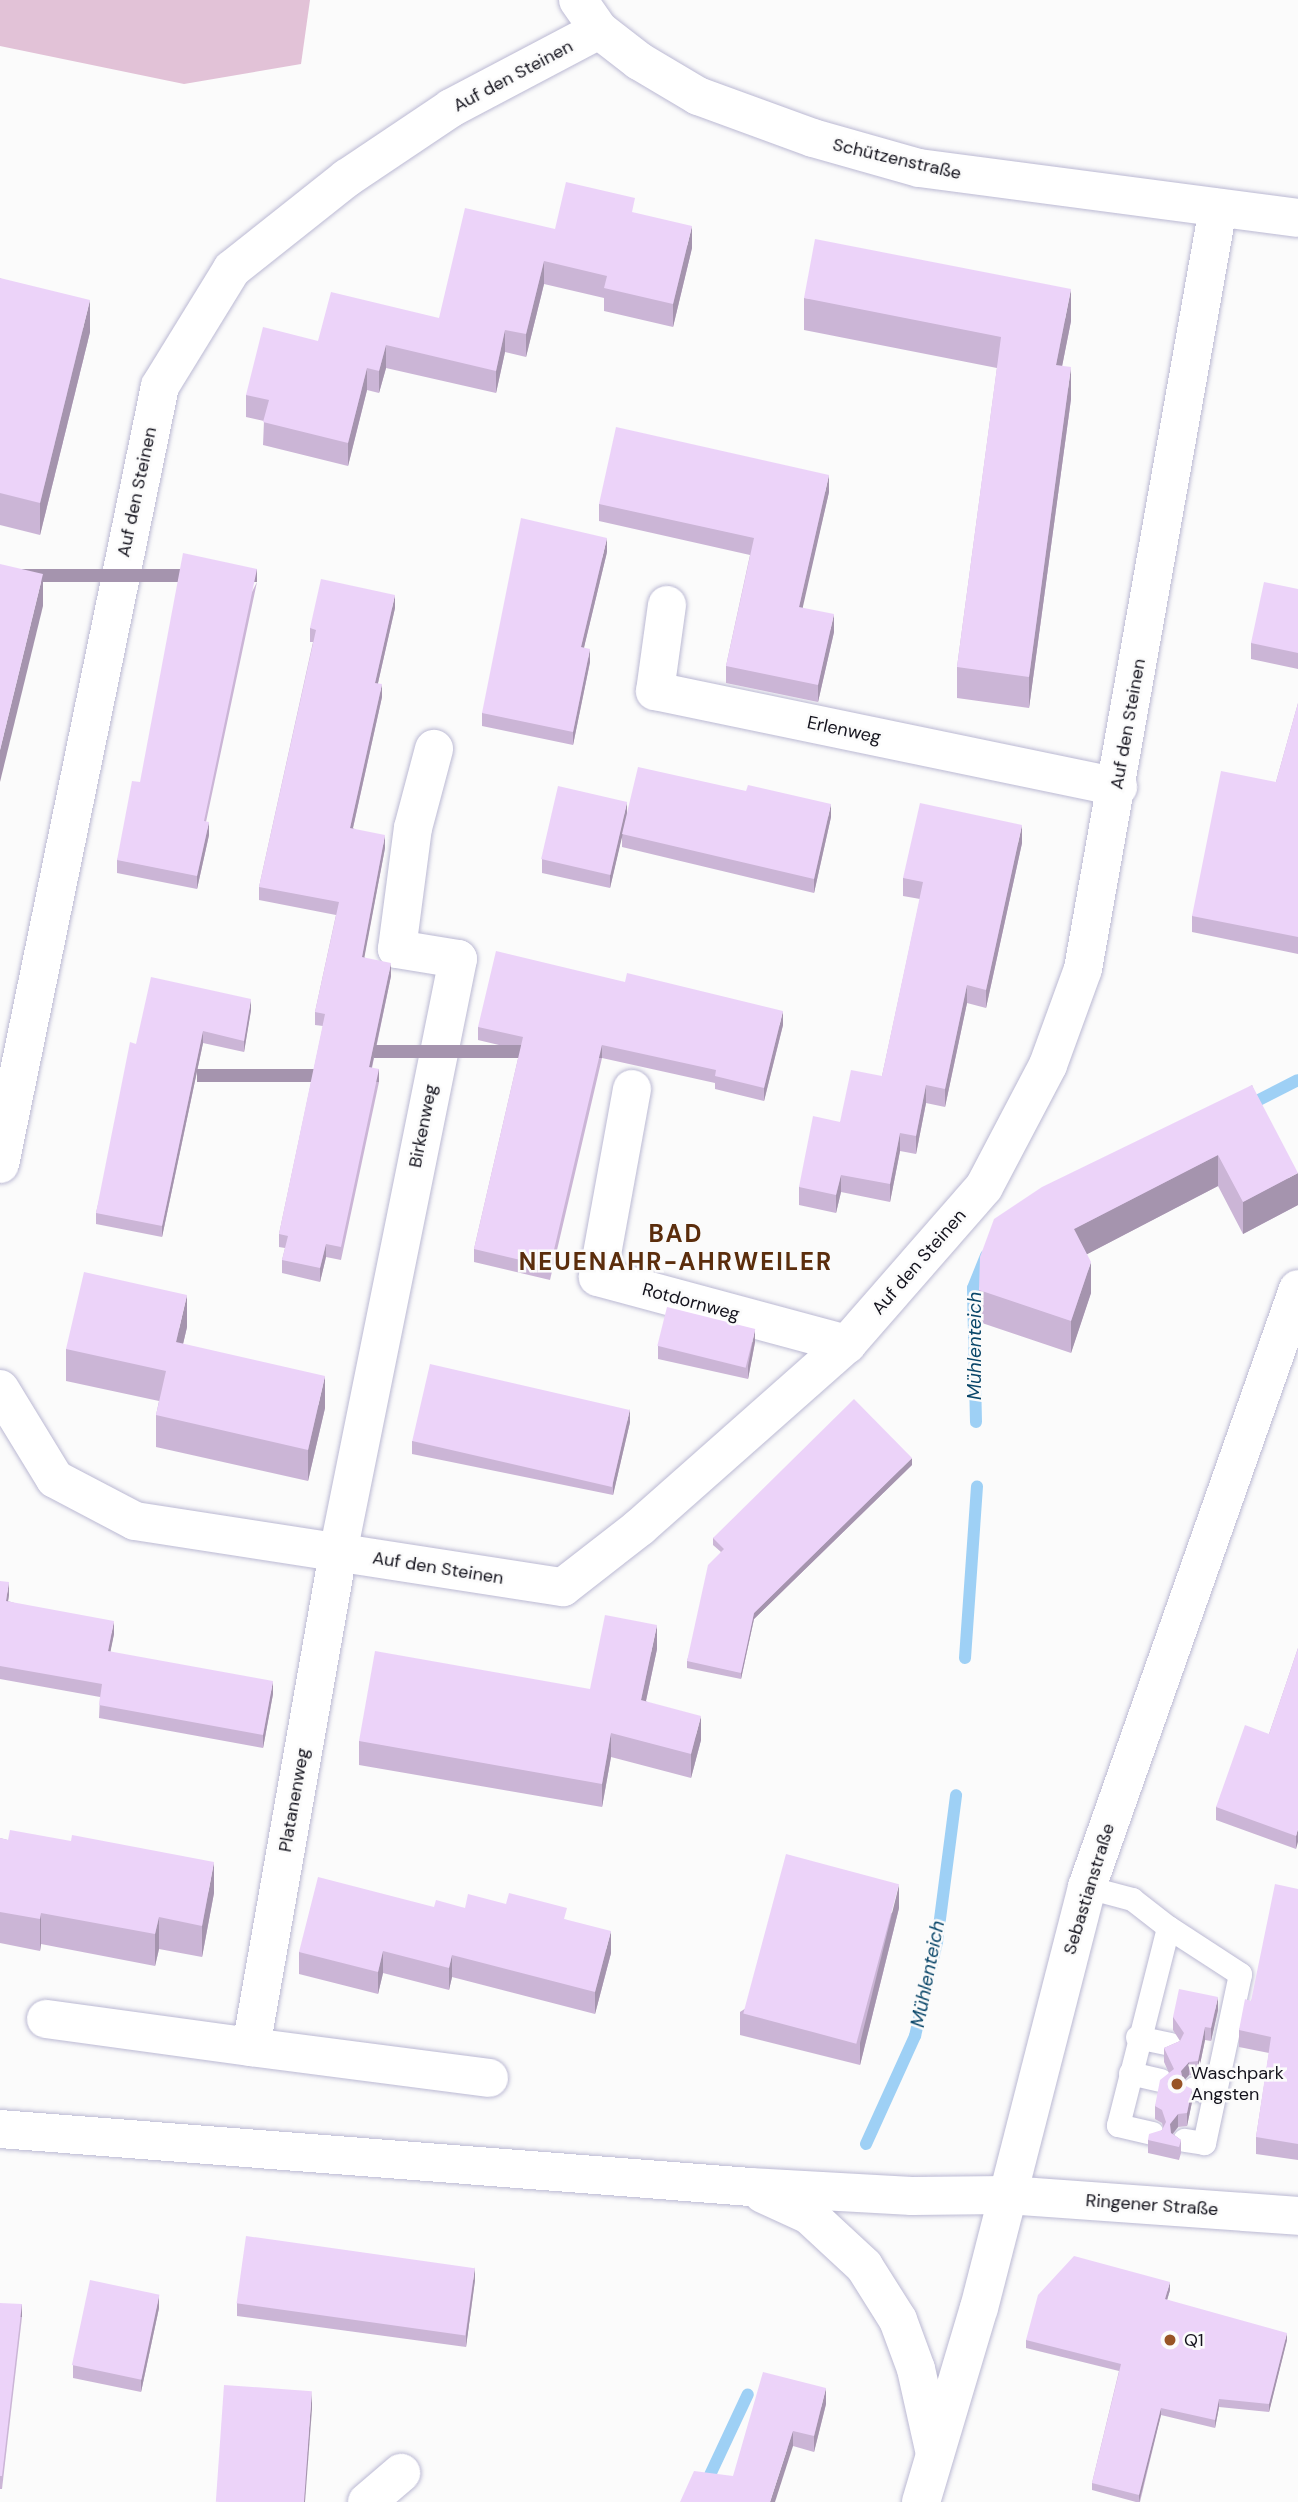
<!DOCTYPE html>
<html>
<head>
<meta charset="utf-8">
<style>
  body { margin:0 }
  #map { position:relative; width:1298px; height:2502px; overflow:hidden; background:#fbfbfb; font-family:"DM Sans",sans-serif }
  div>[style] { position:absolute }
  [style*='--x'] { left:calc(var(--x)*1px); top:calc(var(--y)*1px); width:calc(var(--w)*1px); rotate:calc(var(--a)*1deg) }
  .green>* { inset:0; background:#e2c2d7 }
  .stream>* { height:12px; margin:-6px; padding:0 6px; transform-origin:6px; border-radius:6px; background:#9ed0f5 }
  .roads { filter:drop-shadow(0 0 2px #bbb9d3) drop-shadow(0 0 2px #bbb9d3) }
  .lane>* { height:23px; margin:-11.5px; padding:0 11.5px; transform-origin:11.5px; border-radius:11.5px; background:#fff }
  .street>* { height:38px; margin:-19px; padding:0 19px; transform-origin:19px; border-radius:19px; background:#fff }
  .secondary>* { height:38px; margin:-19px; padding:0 19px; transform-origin:19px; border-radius:19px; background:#fff }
  .wall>* { inset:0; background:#cbb5d6 }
  .shaded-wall>* { inset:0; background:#a594ae; transform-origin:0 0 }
  .building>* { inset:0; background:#ecd3f9; transform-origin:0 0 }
  .dots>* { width:19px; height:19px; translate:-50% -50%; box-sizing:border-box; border:4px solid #fbfbfb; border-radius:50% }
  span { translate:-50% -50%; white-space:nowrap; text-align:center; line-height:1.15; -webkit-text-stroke:5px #fbfbfb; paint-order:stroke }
  .street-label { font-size:18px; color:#13121c }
  .poi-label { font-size:18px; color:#13121c }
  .left { translate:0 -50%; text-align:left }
  .water-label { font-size:19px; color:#094669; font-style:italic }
  .district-label { font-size:24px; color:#5b2d0c; font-weight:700; letter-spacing:2px }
</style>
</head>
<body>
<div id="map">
  <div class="green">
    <div style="clip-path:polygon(0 0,310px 0,301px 64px,184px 84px,0 46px)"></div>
  </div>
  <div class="stream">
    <div style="--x:1245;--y:1107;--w:59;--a:-27"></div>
    <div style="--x:976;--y:1422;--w:134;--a:-91.3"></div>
    <div style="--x:973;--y:1288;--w:35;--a:-68"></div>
    <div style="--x:965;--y:1658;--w:172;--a:-86"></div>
    <div style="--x:866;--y:2144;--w:119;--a:-65.6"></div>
    <div style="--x:915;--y:2036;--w:97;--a:-76.8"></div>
    <div style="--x:937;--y:1942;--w:148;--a:-82.6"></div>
    <div style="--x:710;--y:2475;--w:89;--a:-64.9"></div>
  </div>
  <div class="roads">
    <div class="lane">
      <div style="--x:1087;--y:1887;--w:47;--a:14.9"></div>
      <div style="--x:1132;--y:1899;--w:46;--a:37.9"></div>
      <div style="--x:1137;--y:2037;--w:34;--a:12"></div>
      <div style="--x:1130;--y:2073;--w:31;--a:13"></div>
      <div style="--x:1194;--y:2088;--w:22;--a:13"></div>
      <div style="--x:1152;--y:2133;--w:35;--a:-167"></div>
      <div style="--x:1118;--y:2125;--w:204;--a:-75.8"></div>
      <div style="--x:1168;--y:1927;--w:86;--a:33.1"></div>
      <div style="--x:1240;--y:1974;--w:173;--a:102"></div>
      <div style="--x:1204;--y:2143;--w:20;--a:-171"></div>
    </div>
    <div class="street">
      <div style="--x:578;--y:0;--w:37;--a:55"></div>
      <div style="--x:599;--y:30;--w:51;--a:37.8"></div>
      <div style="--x:639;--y:61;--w:69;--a:30.7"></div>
      <div style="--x:698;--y:96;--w:122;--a:20.1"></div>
      <div style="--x:813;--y:138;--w:110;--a:15.8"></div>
      <div style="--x:919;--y:168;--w:382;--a:7.5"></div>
      <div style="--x:667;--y:605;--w:87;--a:97.9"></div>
      <div style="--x:655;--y:691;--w:473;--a:11.7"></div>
      <div style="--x:632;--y:1089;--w:191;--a:100.3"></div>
      <div style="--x:598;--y:1277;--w:258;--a:15.1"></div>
      <div style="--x:0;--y:1164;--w:794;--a:-78.38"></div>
      <div style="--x:160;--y:386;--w:137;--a:-58.4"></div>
      <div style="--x:232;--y:269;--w:147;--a:-38.4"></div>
      <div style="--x:347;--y:178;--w:125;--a:-33.9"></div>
      <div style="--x:451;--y:108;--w:167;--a:-27.8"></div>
      <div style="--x:0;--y:1389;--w:105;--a:58.6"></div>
      <div style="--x:55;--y:1479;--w:90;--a:27.7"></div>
      <div style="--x:135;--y:1521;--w:433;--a:8.8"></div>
      <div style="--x:563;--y:1587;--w:98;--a:-37.9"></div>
      <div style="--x:640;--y:1527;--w:276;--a:-41.5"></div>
      <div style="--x:847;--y:1344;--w:208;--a:-48.9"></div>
      <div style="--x:984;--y:1187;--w:138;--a:-62.3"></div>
      <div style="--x:1048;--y:1065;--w:102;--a:-70"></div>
      <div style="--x:1083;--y:969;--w:773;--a:-79.94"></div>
      <div style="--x:46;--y:2019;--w:207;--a:7.8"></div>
      <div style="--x:251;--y:2047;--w:502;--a:-80.01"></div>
      <div style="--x:338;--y:1553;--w:606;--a:-78.58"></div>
      <div style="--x:458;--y:959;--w:62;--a:-170.7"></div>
      <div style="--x:397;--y:949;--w:122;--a:-82.5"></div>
      <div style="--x:413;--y:828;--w:82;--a:-75.1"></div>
      <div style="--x:251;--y:2047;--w:240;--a:7.4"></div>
      <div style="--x:367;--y:2502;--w:45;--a:-40.5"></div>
    </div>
    <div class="secondary">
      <div style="--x:0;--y:2129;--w:752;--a:4.42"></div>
      <div style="--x:750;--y:2187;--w:162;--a:3.2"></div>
      <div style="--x:912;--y:2196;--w:95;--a:-0.6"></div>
      <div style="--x:1007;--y:2195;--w:292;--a:4.1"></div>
      <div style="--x:763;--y:2194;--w:51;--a:24.5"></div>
      <div style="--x:809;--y:2215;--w:75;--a:42.8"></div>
      <div style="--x:864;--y:2266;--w:64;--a:57.8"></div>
      <div style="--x:898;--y:2320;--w:52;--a:69.8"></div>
      <div style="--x:916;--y:2369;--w:87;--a:77.4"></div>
      <div style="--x:921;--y:2502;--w:202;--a:-73.4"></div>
      <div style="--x:979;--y:2308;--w:435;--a:-75.6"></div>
      <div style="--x:1087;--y:1887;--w:634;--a:-70.56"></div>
    </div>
  </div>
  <div class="wall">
    <div style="clip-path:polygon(635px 213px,692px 248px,673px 327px,604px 311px,604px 298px,544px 284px,526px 357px,505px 352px,496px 393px,386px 368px,379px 393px,367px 390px,348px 466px,263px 445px,264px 421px,246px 417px,246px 395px,318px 341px,439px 318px,555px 229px)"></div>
    <div style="clip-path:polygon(0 278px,90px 332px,40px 535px,0 525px)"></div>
    <div style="clip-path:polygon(804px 298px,1071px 321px,1062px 366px,1071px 399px,1029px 708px,957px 698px,957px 667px,997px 368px,804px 330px)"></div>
    <div style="clip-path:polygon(829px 492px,802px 607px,834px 632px,818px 702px,726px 683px,726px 666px,750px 555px,599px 521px,599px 504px)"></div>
    <div style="clip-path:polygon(607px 552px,584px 647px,590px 662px,573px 745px,482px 726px,482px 713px)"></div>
    <div style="clip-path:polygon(257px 582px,206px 822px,209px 835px,197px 889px,117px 873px,117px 860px)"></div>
    <div style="clip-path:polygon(1298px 589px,1298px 669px,1251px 659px,1251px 643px)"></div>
    <div style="clip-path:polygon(395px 608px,378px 683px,382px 697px,353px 828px,385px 848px,364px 957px,391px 976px,372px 1068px,379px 1082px,341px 1260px,326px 1257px,320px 1282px,282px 1273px,282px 1260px,285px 1248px,279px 1247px,279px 1234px,323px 1026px,315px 1025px,315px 1012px,336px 915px,259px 900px,259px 887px,313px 642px,310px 642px,310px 628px)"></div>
    <div style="clip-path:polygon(1298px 703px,1298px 954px,1192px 932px,1192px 916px,1276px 782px)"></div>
    <div style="clip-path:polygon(627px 814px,831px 817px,814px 893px,622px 847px,622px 835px,610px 888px,542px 873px,542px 859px)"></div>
    <div style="clip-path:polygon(1022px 843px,986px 1008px,967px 1003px,945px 1107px,926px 1103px,916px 1154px,900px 1151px,890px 1202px,841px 1192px,836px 1213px,799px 1205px,799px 1187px,840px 1122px,882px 1076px,920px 899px,903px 896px,903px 878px)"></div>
    <div style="clip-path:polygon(251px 1010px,244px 1052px,203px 1043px,162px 1237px,96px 1224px,96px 1213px,136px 1044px)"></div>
    <div style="clip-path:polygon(783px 1025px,764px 1101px,715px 1089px,715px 1083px,602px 1058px,550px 1280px,474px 1262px,474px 1249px,520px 1050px,478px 1040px,478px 1027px)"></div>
    <div style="clip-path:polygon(1252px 1085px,1298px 1205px,1243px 1234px,1218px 1186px,1087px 1254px,1091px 1293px,1071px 1353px,979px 1322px,979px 1290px)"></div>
    <div style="clip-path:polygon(187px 1327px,183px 1344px,325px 1408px,308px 1481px,156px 1447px,156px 1415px,159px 1401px,66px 1381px,66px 1349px)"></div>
    <div style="clip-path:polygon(755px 1342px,748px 1379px,658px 1359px,658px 1346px)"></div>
    <div style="clip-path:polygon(630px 1422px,613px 1495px,412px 1454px,412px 1441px)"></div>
    <div style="clip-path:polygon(912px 1465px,754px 1619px,741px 1679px,687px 1668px,687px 1661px,721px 1552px,713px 1545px,713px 1538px)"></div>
    <div style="clip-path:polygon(0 1581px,9px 1595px,8px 1601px,114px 1634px,110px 1652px,273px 1694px,263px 1748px,99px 1718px,100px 1697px,0 1679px)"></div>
    <div style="clip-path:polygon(1298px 1648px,1296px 1849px,1216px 1820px,1216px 1807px,1269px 1734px)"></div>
    <div style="clip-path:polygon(657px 1649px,646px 1701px,701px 1740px,691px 1778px,611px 1757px,602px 1807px,359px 1765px,359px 1741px,590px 1689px)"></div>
    <div style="clip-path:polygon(0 1838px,214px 1893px,202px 1957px,159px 1949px,155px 1966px,41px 1944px,40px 1951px,0 1943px)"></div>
    <div style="clip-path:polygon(1298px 1889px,1298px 2160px,1256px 2154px,1256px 2137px,1269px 2053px,1239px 2047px,1239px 2030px)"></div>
    <div style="clip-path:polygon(434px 1907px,465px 1908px,567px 1920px,611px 1953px,595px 2014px,452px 1977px,449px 1990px,383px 1973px,378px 1994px,299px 1974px,299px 1952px)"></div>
    <div style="clip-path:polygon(899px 1908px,860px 2065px,740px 2035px,740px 2012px)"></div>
    <div style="clip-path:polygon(1218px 2010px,1211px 2041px,1205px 2040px,1198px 2074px,1189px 2075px,1183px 2081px,1192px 2102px,1187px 2126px,1178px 2127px,1173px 2134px,1181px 2140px,1181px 2153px,1179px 2160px,1148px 2153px,1148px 2140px,1162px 2130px,1163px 2127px,1162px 2123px,1155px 2119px,1155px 2106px,1169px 2073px,1164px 2062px,1164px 2048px,1180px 2041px,1173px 2030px,1173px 2017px)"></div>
    <div style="clip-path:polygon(475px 2280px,466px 2347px,237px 2316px,237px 2303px)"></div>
    <div style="clip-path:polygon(1170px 2290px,1167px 2300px,1287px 2340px,1269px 2412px,1219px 2407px,1215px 2428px,1161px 2415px,1140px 2502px,1136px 2502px,1092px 2490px,1092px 2483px,1119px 2371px,1026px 2348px,1026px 2340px)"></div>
    <div style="clip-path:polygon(0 2303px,22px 2317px,2px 2489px,0 2489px)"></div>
    <div style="clip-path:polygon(159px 2308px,141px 2392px,73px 2378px,73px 2365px)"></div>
    <div style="clip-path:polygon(826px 2404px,814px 2452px,793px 2446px,733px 2476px)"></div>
  </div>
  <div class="shaded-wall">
    <div style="clip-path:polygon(692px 226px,692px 248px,673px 327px,673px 304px)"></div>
    <div style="clip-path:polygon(544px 261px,544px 284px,526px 357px,526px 334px)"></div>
    <div style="clip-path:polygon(1071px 289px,1071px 321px,1056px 397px,1056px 365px)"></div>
    <div style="clip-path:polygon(90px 300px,90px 332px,40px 535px,40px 503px)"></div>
    <div style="clip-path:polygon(505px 330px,505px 352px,496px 393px,496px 371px)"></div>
    <div style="clip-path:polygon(386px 345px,386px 368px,379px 393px,379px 371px)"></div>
    <div style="clip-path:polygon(1071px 367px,1071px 399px,1029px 708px,1029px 677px)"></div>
    <div style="clip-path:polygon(367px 368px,367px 390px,348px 466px,348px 443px)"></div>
    <div style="clip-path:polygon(829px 475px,829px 492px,799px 624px,799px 607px)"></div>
    <div style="clip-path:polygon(607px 538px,607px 552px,581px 660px,581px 647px)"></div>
    <div style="left:257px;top:569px;width:13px;height:258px;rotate:90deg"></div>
    <div style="clip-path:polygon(43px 574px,43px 606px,0 782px,0 750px)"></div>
    <div style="clip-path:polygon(395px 595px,395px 608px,375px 696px,375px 683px)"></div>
    <div style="clip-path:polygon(834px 614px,834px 632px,818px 702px,818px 685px)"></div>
    <div style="clip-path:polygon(590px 649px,590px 662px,573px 745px,573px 732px)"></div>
    <div style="clip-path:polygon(382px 684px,382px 697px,350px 841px,350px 828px)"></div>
    <div style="clip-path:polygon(627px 802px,627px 816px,610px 888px,610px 875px)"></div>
    <div style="clip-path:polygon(831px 804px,831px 817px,814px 893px,814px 879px)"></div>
    <div style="clip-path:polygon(209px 822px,209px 835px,197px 889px,197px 876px)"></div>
    <div style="clip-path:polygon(1022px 825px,1022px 843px,986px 1008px,986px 990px)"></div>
    <div style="clip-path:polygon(385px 835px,385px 848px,362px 970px,362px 957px)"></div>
    <div style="clip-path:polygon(391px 963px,391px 976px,369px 1080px,369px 1067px)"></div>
    <div style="clip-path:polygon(967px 985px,967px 1003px,945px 1107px,945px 1089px)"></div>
    <div style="clip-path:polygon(251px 999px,251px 1010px,244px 1052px,244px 1041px)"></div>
    <div style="clip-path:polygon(783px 1011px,783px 1025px,764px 1101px,764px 1088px)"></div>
    <div style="clip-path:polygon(203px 1031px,203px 1043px,162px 1237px,162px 1226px)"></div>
    <div style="left:602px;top:1045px;width:13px;height:228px;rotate:90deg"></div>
    <div style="left:379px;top:1069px;width:13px;height:182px;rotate:90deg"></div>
    <div style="clip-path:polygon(926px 1085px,926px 1103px,916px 1154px,916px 1136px)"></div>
    <div style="clip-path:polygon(900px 1133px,900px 1151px,890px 1202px,890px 1184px)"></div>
    <div style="clip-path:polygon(1218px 1155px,1218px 1186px,1074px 1261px,1074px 1229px)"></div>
    <div style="clip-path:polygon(1298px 1173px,1298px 1205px,1243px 1234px,1243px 1202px)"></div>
    <div style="clip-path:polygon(841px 1175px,841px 1192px,836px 1213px,836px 1195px)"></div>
    <div style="clip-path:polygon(326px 1244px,326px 1257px,320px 1282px,320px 1268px)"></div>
    <div style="clip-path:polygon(1091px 1262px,1091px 1293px,1071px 1353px,1071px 1321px)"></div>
    <div style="clip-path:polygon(187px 1295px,187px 1327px,176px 1374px,176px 1342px)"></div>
    <div style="clip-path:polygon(755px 1329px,755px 1342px,748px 1379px,748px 1366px)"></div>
    <div style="clip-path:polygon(325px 1376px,325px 1408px,308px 1481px,308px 1450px)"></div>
    <div style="clip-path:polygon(630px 1409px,630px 1422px,613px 1495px,613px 1482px)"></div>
    <div style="clip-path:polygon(912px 1458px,912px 1465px,754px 1619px,741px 1679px,741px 1673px,754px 1613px)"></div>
    <div style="clip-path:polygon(9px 1582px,9px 1595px,6px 1614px,6px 1601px)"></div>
    <div style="clip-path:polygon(114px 1621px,114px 1634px,108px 1664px,108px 1651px)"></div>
    <div style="clip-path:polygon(657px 1625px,657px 1649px,641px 1724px,641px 1700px)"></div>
    <div style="clip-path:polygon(273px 1681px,273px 1694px,263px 1748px,263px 1735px)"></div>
    <div style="clip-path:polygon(701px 1716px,701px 1740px,691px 1778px,691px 1754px)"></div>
    <div style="clip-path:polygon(611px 1733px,611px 1757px,602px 1807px,602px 1784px)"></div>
    <div style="clip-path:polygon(1298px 1829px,1298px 1842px,1296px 1849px,1296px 1836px)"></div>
    <div style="clip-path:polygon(214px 1862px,214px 1893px,202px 1957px,202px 1926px)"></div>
    <div style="clip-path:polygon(899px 1885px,899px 1908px,860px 2065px,860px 2043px)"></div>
    <div style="clip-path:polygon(41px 1913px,41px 1944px,40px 1951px,40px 1919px)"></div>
    <div style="clip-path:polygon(159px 1917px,159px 1949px,155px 1966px,155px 1934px)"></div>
    <div style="clip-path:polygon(611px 1931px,611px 1953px,595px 2014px,595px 1992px)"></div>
    <div style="clip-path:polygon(383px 1951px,383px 1973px,378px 1994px,378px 1972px)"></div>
    <div style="clip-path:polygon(452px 1955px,452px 1977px,449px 1990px,449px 1968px)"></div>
    <div style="clip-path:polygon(1218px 1997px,1218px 2010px,1211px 2041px,1211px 2028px)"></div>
    <div style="clip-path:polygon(1205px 2027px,1205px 2040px,1198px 2074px,1198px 2061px)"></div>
    <div style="clip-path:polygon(1189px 2062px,1189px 2075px,1181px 2084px,1181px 2071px)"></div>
    <div style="clip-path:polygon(1192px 2089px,1192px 2102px,1187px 2126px,1187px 2113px)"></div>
    <div style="clip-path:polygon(1178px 2114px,1178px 2127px,1170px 2137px,1170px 2124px)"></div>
    <div style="clip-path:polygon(475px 2267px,475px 2280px,466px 2347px,466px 2334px)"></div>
    <div style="clip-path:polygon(1170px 2282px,1170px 2290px,1165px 2307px,1165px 2299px)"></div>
    <div style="clip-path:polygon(159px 2295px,159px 2308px,141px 2392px,141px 2379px)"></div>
    <div style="left:22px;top:2304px;width:13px;height:173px;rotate:90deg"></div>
    <div style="clip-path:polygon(1287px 2333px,1287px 2340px,1269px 2412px,1269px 2404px)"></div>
    <div style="clip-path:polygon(826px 2388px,826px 2404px,814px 2452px,814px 2436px)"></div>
    <div style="clip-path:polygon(312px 2391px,312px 2409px,305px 2502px,303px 2502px)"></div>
    <div style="clip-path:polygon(1219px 2399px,1219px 2407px,1215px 2428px,1215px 2420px)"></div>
    <div style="clip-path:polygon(1161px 2408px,1161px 2415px,1139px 2502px,1139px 2495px)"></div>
    <div style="clip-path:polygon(793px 2431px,793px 2446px,775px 2502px,770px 2502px)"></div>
  </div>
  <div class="building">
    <div style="clip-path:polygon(566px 182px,635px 198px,632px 212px,692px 226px,673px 304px,604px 288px,607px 276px,544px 261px,526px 334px,505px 330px,496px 371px,386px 345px,379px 371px,367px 368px,348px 443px,263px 422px,269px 400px,246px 395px,263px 327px,318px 341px,331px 292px,439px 318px,465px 208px,555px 229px)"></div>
    <div style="clip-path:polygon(815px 239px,1071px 289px,1056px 365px,1071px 367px,1029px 677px,957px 667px,1001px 337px,804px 298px)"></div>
    <div style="clip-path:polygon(0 278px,90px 300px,40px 503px,0 493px)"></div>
    <div style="clip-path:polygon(616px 427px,829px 475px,799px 607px,834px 614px,818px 685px,726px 666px,754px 538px,599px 504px)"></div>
    <div style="clip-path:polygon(521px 518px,607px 538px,581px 647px,590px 649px,573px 732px,482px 713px)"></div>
    <div style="clip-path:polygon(183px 553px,257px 569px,204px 821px,209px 822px,197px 876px,117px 860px,132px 781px,140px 782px)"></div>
    <div style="clip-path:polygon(0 564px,43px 574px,0 750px)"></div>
    <div style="clip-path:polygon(321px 579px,395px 595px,375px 683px,382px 684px,350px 828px,385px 835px,362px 957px,391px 963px,369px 1067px,379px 1069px,341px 1247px,326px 1244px,320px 1268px,282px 1260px,288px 1236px,279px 1234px,325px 1014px,315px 1012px,339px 902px,259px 887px,316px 630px,310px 628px)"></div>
    <div style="clip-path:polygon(1264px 582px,1298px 589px,1298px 653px,1251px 643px)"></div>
    <div style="clip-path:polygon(1298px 703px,1298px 937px,1192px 916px,1221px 771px,1276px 782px)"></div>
    <div style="clip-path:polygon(638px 767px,746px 791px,748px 785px,831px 804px,814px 879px,622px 834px)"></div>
    <div style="left:558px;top:786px;width:71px;height:75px;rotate:13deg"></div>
    <div style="clip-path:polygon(920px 803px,1022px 825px,986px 990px,967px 985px,945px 1089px,926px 1085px,916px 1136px,900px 1133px,890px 1184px,841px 1175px,836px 1195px,799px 1187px,813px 1116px,840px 1122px,851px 1070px,882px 1076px,923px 882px,903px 878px)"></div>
    <div style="clip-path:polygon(496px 951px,625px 982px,627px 973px,783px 1011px,764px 1088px,715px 1076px,716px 1070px,602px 1045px,550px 1267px,474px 1249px,523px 1037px,478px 1027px)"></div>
    <div style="clip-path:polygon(151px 977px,251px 999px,244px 1041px,203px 1031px,162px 1226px,96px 1213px,130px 1042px,136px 1044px)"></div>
    <div style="clip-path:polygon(1252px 1085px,1298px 1173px,1243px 1202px,1218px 1155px,1074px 1229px,1091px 1262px,1071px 1321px,979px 1290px,980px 1257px,994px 1219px,1042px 1187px)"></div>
    <div style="clip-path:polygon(84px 1272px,187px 1295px,176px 1342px,325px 1376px,308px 1450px,156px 1415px,166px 1371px,66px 1349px)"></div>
    <div style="left:667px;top:1307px;width:91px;height:40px;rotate:14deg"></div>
    <div style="left:430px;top:1364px;width:205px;height:79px;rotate:13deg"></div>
    <div style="clip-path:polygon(854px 1399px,912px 1458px,754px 1613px,741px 1673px,687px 1661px,708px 1565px,724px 1549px,713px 1538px)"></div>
    <div style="clip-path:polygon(0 1581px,9px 1582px,6px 1601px,114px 1621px,108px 1651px,273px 1681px,263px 1735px,99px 1705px,102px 1684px,0 1666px)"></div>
    <div style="clip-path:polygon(605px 1615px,657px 1625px,641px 1700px,701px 1716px,691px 1754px,611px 1733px,602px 1784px,359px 1741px,375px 1651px,590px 1689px)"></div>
    <div style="clip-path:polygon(1298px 1648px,1298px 1829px,1296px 1836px,1216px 1807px,1245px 1725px,1269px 1734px)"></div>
    <div style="clip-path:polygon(10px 1830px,71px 1841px,72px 1835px,214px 1862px,202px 1926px,159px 1917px,155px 1934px,41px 1913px,40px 1919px,0 1912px,0 1838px,8px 1840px)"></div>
    <div style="left:786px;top:1854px;width:117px;height:165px;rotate:15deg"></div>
    <div style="clip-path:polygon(318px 1877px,434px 1907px,436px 1900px,465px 1908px,468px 1894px,506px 1904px,509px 1893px,567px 1908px,564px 1919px,611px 1931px,595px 1992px,452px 1955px,449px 1968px,383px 1951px,378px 1972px,299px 1952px)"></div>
    <div style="clip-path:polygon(1275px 1884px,1298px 1889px,1298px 2144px,1256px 2137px,1271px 2037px,1239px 2030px,1245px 1999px,1251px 2001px)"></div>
    <div style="clip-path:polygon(1179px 1989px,1218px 1997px,1211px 2028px,1205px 2027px,1198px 2061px,1189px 2062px,1181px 2071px,1184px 2085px,1192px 2089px,1187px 2113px,1178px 2114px,1170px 2124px,1171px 2133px,1181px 2140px,1179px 2147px,1148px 2140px,1149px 2134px,1162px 2130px,1166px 2122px,1162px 2110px,1155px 2106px,1160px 2080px,1174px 2069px,1164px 2048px,1180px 2041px,1184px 2033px,1173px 2017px)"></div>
    <div style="left:246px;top:2236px;width:231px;height:68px;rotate:8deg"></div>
    <div style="clip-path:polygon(1074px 2256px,1170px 2282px,1165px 2299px,1287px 2333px,1269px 2404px,1219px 2399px,1215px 2420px,1161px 2408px,1139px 2495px,1092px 2483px,1121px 2364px,1026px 2340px,1038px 2295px)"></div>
    <div style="left:90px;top:2280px;width:71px;height:87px;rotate:12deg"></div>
    <div style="clip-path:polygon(0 2303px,22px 2304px,2px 2476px,0 2476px)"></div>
    <div style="clip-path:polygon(763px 2372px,826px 2388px,814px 2436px,793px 2431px,770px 2502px,680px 2502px,694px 2471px,733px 2476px)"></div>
    <div style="left:224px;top:2385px;width:88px;height:117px;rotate:4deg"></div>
  </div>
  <div class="dots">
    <div style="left:1177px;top:2084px;background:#985426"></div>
    <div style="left:1170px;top:2340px;background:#985426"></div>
  </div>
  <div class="street-label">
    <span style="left:513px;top:76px;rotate:-28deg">Auf den Steinen</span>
    <span style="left:897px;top:159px;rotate:13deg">Schützenstraße</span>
    <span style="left:137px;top:492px;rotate:-78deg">Auf den Steinen</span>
    <span style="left:1128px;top:724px;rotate:-80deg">Auf den Steinen</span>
    <span style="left:844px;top:730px;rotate:12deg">Erlenweg</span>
    <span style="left:423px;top:1126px;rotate:-79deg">Birkenweg</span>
    <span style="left:919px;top:1262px;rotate:-49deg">Auf den Steinen</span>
    <span style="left:691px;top:1302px;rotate:15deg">Rotdornweg</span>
    <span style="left:438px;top:1568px;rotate:9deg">Auf den Steinen</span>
    <span style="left:294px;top:1800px;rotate:-80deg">Platanenweg</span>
    <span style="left:1089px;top:1889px;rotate:-73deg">Sebastianstraße</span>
    <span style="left:1152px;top:2205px;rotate:4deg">Ringener Straße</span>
  </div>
  <div class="poi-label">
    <span class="left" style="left:1191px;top:2084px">Waschpark<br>Angsten</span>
    <span class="left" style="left:1184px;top:2340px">Q1</span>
  </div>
  <div class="water-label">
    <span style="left:975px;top:1346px;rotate:-90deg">Mühlenteich</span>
    <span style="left:928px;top:1974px;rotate:-79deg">Mühlenteich</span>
  </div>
  <div class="district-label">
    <span style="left:676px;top:1248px">BAD<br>NEUENAHR-AHRWEILER</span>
  </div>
</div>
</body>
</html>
